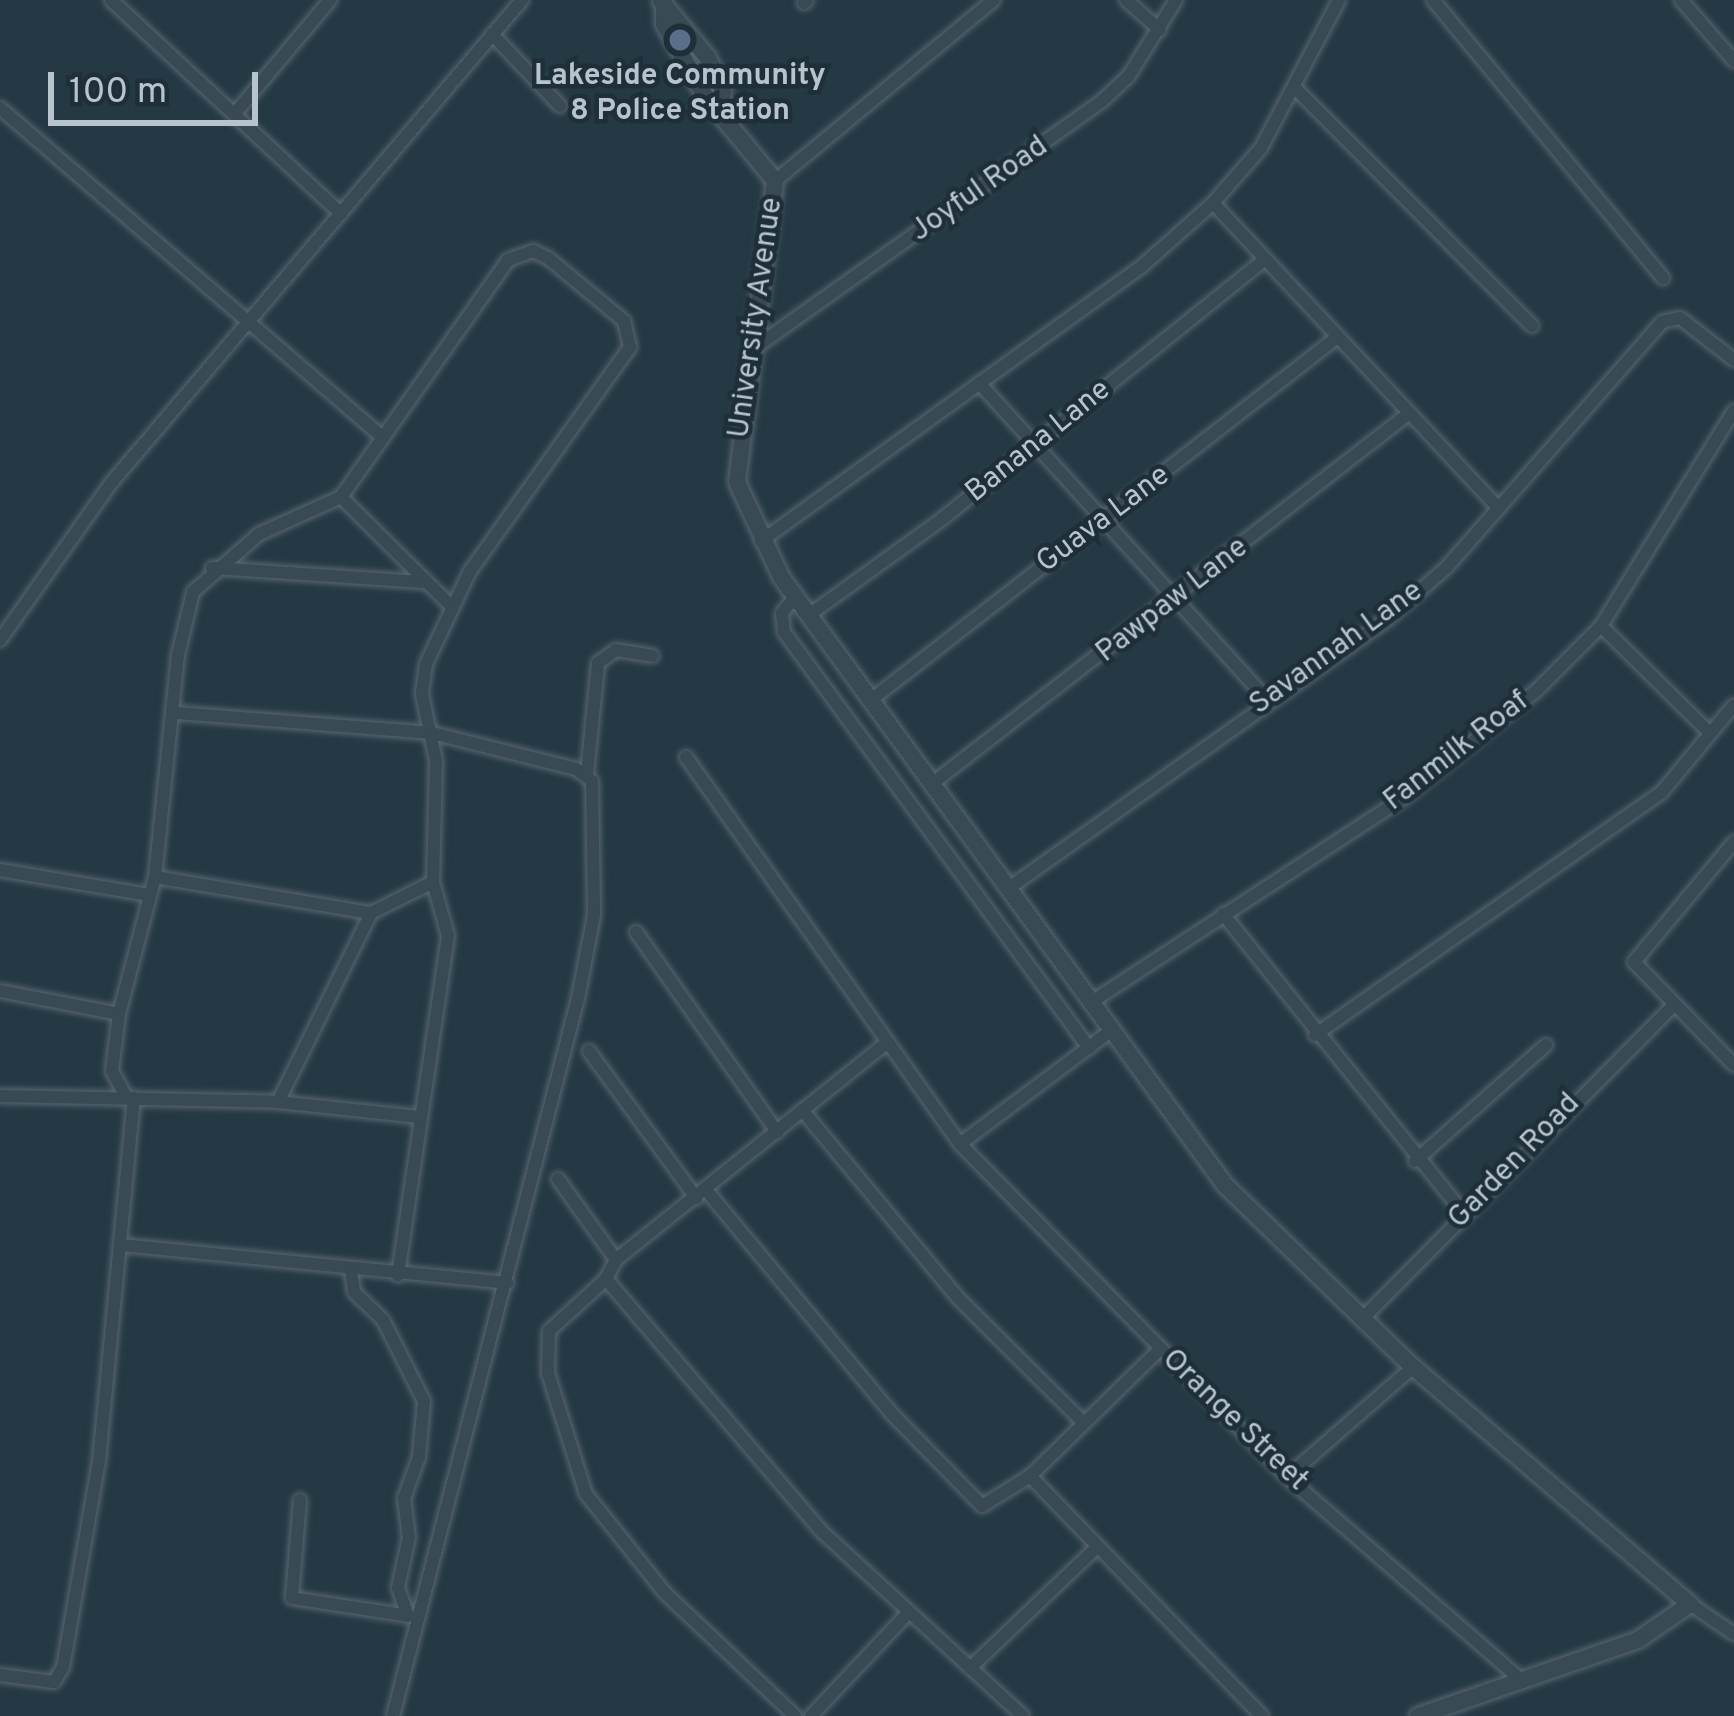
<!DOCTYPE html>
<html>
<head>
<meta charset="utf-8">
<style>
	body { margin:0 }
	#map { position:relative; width:1734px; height:1716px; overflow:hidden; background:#253945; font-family:Overpass,sans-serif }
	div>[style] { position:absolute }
	.roads { filter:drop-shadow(0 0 3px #586771) drop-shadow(0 0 3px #586771) }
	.minor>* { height:12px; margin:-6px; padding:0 6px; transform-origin:6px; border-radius:6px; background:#394a54 }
	.tertiary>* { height:16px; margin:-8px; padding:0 8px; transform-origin:8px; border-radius:8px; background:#394a54 }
	.dots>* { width:33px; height:33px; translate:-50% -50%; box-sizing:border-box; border:6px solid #1e2f39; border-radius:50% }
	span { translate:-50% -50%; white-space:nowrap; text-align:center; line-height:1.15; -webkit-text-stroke:9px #1e2f39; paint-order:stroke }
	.poi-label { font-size:30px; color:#b7c4cd; font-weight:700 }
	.street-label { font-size:30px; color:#b7c4cd }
	.scale { position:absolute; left:48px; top:72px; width:210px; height:54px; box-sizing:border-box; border:6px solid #b7c4cd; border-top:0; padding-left:15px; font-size:36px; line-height:42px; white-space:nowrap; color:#b7c4cd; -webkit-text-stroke:9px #1e2f39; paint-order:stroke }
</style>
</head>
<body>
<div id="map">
	<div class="roads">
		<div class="minor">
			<div style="left:111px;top:0;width:314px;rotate:42.9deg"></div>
			<div style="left:1126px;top:0;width:45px;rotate:41.4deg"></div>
			<div style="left:1433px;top:0;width:361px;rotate:50.4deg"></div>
			<div style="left:1681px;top:0;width:81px;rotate:49deg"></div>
			<div style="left:804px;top:3px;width:4px;rotate:-45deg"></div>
			<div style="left:492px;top:34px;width:99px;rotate:46.6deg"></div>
			<div style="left:1295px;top:88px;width:336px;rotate:45.1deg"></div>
			<div style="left:0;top:108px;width:503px;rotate:40.72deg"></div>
			<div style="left:237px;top:111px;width:145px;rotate:-50deg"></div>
			<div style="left:775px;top:181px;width:284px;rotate:-39.6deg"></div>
			<div style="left:1213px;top:203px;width:417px;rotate:46.9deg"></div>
			<div style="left:753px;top:349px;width:428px;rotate:-35.4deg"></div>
			<div style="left:1102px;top:101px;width:35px;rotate:-43deg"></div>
			<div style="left:1128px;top:77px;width:91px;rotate:-58.1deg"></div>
			<div style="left:979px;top:383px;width:428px;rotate:47.7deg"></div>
			<div style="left:341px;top:497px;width:290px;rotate:-54.8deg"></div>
			<div style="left:508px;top:260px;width:27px;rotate:-20deg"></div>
			<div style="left:533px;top:251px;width:17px;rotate:25deg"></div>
			<div style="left:548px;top:258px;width:99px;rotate:39.7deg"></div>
			<div style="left:624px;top:321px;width:27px;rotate:77deg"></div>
			<div style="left:630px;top:347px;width:275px;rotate:125.5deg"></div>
			<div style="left:470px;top:571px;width:103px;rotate:115.3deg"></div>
			<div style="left:426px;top:664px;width:30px;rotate:98deg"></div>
			<div style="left:422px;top:694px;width:68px;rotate:78.2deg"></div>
			<div style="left:436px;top:761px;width:121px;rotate:91.4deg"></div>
			<div style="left:433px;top:882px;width:56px;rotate:74.5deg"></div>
			<div style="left:448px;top:936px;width:343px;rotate:98.4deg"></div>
			<div style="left:761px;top:541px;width:468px;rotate:-35.8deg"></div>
			<div style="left:1141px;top:267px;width:96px;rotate:-41.6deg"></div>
			<div style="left:1213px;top:203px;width:73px;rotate:-48.9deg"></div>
			<div style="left:1261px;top:148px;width:167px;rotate:-62.2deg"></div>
			<div style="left:212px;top:568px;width:212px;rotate:3.8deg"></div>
			<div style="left:795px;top:597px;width:21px;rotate:129deg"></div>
			<div style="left:782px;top:613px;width:19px;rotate:84deg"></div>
			<div style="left:784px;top:632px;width:516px;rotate:53.75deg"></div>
			<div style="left:809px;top:615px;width:164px;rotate:-35.8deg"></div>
			<div style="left:942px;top:519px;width:412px;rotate:-38.8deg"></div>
			<div style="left:1601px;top:626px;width:153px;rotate:44.5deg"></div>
			<div style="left:0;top:640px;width:194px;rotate:-54.7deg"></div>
			<div style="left:112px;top:482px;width:633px;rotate:-49.61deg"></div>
			<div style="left:871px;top:700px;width:589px;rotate:-37.9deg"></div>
			<div style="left:177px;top:713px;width:256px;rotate:4.5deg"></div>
			<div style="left:432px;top:733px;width:148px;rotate:14deg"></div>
			<div style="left:576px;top:769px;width:20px;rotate:37deg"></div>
			<div style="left:592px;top:781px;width:134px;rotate:89.1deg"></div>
			<div style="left:594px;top:915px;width:85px;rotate:100.9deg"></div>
			<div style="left:578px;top:998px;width:741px;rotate:104.45deg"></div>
			<div style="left:686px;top:757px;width:474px;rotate:54.7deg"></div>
			<div style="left:960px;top:1144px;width:467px;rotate:45.5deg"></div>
			<div style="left:1287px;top:1477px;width:313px;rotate:40.9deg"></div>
			<div style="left:587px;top:774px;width:112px;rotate:-84.3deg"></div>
			<div style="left:598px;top:663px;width:22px;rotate:-36deg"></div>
			<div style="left:616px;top:650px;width:37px;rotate:9deg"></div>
			<div style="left:933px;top:783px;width:601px;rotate:-37.84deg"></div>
			<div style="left:1734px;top:842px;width:156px;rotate:129.8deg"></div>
			<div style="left:1634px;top:962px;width:144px;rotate:45.8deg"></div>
			<div style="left:0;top:870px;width:152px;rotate:9.5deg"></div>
			<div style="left:155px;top:877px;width:219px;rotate:9.5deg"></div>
			<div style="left:371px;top:913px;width:69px;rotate:-26.6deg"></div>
			<div style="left:1009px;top:888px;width:468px;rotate:-35.4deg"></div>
			<div style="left:1390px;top:617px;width:74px;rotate:-41.2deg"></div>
			<div style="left:1446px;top:568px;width:327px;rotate:-48.7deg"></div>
			<div style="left:1662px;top:322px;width:18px;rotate:-13deg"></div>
			<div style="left:1680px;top:318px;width:68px;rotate:37.9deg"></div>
			<div style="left:1223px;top:914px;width:383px;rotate:51.2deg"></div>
			<div style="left:636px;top:932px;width:245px;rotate:54.8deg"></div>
			<div style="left:0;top:991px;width:121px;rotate:10.9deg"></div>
			<div style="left:1090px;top:1003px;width:378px;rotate:-33.2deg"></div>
			<div style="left:1406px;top:796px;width:169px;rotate:-39deg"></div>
			<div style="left:1537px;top:690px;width:91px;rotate:-45deg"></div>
			<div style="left:1601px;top:626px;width:253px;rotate:-58.3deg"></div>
			<div style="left:1315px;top:1035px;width:422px;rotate:-35deg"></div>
			<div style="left:1661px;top:793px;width:114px;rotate:-50.3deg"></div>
			<div style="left:884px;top:1045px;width:344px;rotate:141.3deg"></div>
			<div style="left:616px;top:1260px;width:21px;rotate:118deg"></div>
			<div style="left:606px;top:1279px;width:330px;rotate:49.5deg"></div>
			<div style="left:820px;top:1530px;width:275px;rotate:42.5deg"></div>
			<div style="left:589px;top:1051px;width:182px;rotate:53.9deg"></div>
			<div style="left:0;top:1096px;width:278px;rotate:1.2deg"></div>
			<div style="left:278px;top:1102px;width:142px;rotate:6.1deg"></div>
			<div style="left:126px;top:1097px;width:30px;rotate:-118deg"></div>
			<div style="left:112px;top:1071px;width:57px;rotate:-83deg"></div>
			<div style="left:119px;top:1014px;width:142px;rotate:-75.3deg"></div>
			<div style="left:155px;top:877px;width:223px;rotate:-84.1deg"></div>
			<div style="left:178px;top:655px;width:65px;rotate:-76.6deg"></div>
			<div style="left:193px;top:592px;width:88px;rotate:-41.3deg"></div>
			<div style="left:259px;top:534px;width:90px;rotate:-24.3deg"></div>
			<div style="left:341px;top:497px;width:152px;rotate:44.7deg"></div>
			<div style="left:278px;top:1102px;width:211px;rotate:-63.8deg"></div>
			<div style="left:802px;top:1110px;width:244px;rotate:50.3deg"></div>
			<div style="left:958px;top:1298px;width:177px;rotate:44.8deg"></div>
			<div style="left:960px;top:1144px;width:186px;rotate:-36.9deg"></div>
			<div style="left:1415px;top:1161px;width:175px;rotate:-41.5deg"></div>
			<div style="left:558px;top:1179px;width:100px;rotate:54.4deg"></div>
			<div style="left:706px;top:1190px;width:291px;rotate:50.3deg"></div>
			<div style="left:892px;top:1414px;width:129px;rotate:45.6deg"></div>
			<div style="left:982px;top:1506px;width:57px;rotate:-32deg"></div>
			<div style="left:1030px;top:1476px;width:334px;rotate:46deg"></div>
			<div style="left:121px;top:1245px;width:388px;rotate:5.6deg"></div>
			<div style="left:351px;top:1270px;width:22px;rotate:82deg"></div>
			<div style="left:354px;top:1292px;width:40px;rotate:44deg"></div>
			<div style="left:383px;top:1320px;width:91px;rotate:63.2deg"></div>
			<div style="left:424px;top:1401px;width:56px;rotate:95.1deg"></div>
			<div style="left:419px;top:1457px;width:44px;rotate:110.1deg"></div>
			<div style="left:404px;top:1498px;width:39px;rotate:83deg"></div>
			<div style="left:409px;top:1537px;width:52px;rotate:102.2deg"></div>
			<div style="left:398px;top:1588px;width:29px;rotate:70deg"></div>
			<div style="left:606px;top:1279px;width:77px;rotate:137.6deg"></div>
			<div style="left:549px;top:1331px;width:42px;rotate:91.4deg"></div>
			<div style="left:548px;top:1373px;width:127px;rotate:72.6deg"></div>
			<div style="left:586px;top:1494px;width:127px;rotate:51.4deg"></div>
			<div style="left:665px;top:1593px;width:179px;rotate:43.4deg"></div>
			<div style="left:1361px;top:1320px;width:443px;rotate:-45.2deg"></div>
			<div style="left:1030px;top:1476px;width:182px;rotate:-44.3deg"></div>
			<div style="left:1287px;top:1477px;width:167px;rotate:-41.1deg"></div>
			<div style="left:300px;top:1500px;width:98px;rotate:94.7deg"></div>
			<div style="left:292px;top:1598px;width:118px;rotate:8.7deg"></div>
			<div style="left:1690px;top:1604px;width:53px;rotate:34.3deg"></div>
			<div style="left:970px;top:1668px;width:174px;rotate:-43.6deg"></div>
			<div style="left:0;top:1675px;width:54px;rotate:7.4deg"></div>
			<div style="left:54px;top:1682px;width:17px;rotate:-59deg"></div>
			<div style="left:63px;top:1667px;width:209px;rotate:-80.1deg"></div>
			<div style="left:99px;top:1461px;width:365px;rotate:-84.5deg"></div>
			<div style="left:811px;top:1716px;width:141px;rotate:-46.7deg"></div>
		</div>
		<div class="tertiary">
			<div style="left:661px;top:1px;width:74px;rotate:50.5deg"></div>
			<div style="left:708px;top:58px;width:35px;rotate:65deg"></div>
			<div style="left:723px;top:90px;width:17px;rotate:100deg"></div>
			<div style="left:664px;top:4px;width:20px;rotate:90deg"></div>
			<div style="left:664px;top:24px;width:83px;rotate:60.3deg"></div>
			<div style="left:705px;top:96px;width:110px;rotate:50.5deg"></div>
			<div style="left:775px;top:181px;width:303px;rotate:97.2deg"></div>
			<div style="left:737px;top:482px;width:105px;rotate:65.1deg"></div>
			<div style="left:781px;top:577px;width:753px;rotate:53.86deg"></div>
			<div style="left:1225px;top:1185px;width:262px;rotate:44.1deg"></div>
			<div style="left:1413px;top:1367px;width:365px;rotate:40.6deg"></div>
			<div style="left:1690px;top:1604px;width:63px;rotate:145.3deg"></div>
			<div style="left:1638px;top:1640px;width:233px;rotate:160.9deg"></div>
		</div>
	</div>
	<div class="dots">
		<div style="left:680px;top:40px;background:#5c6f8a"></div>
	</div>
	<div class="poi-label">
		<span style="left:680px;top:94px">Lakeside Community<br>8 Police Station</span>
	</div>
	<div class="street-label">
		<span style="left:980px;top:190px;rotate:-35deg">Joyful Road</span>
		<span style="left:757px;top:318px;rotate:-82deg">University Avenue</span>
		<span style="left:1039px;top:442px;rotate:-39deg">Banana Lane</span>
		<span style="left:1104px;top:520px;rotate:-37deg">Guava Lane</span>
		<span style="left:1173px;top:601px;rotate:-38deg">Pawpaw Lane</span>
		<span style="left:1337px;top:649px;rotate:-36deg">Savannah Lane</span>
		<span style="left:1457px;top:752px;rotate:-38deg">Fanmilk Roaf</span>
		<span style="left:1515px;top:1162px;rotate:-46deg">Garden Road</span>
		<span style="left:1234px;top:1421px;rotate:44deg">Orange Street</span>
	</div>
	<div class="scale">100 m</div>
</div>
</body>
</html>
